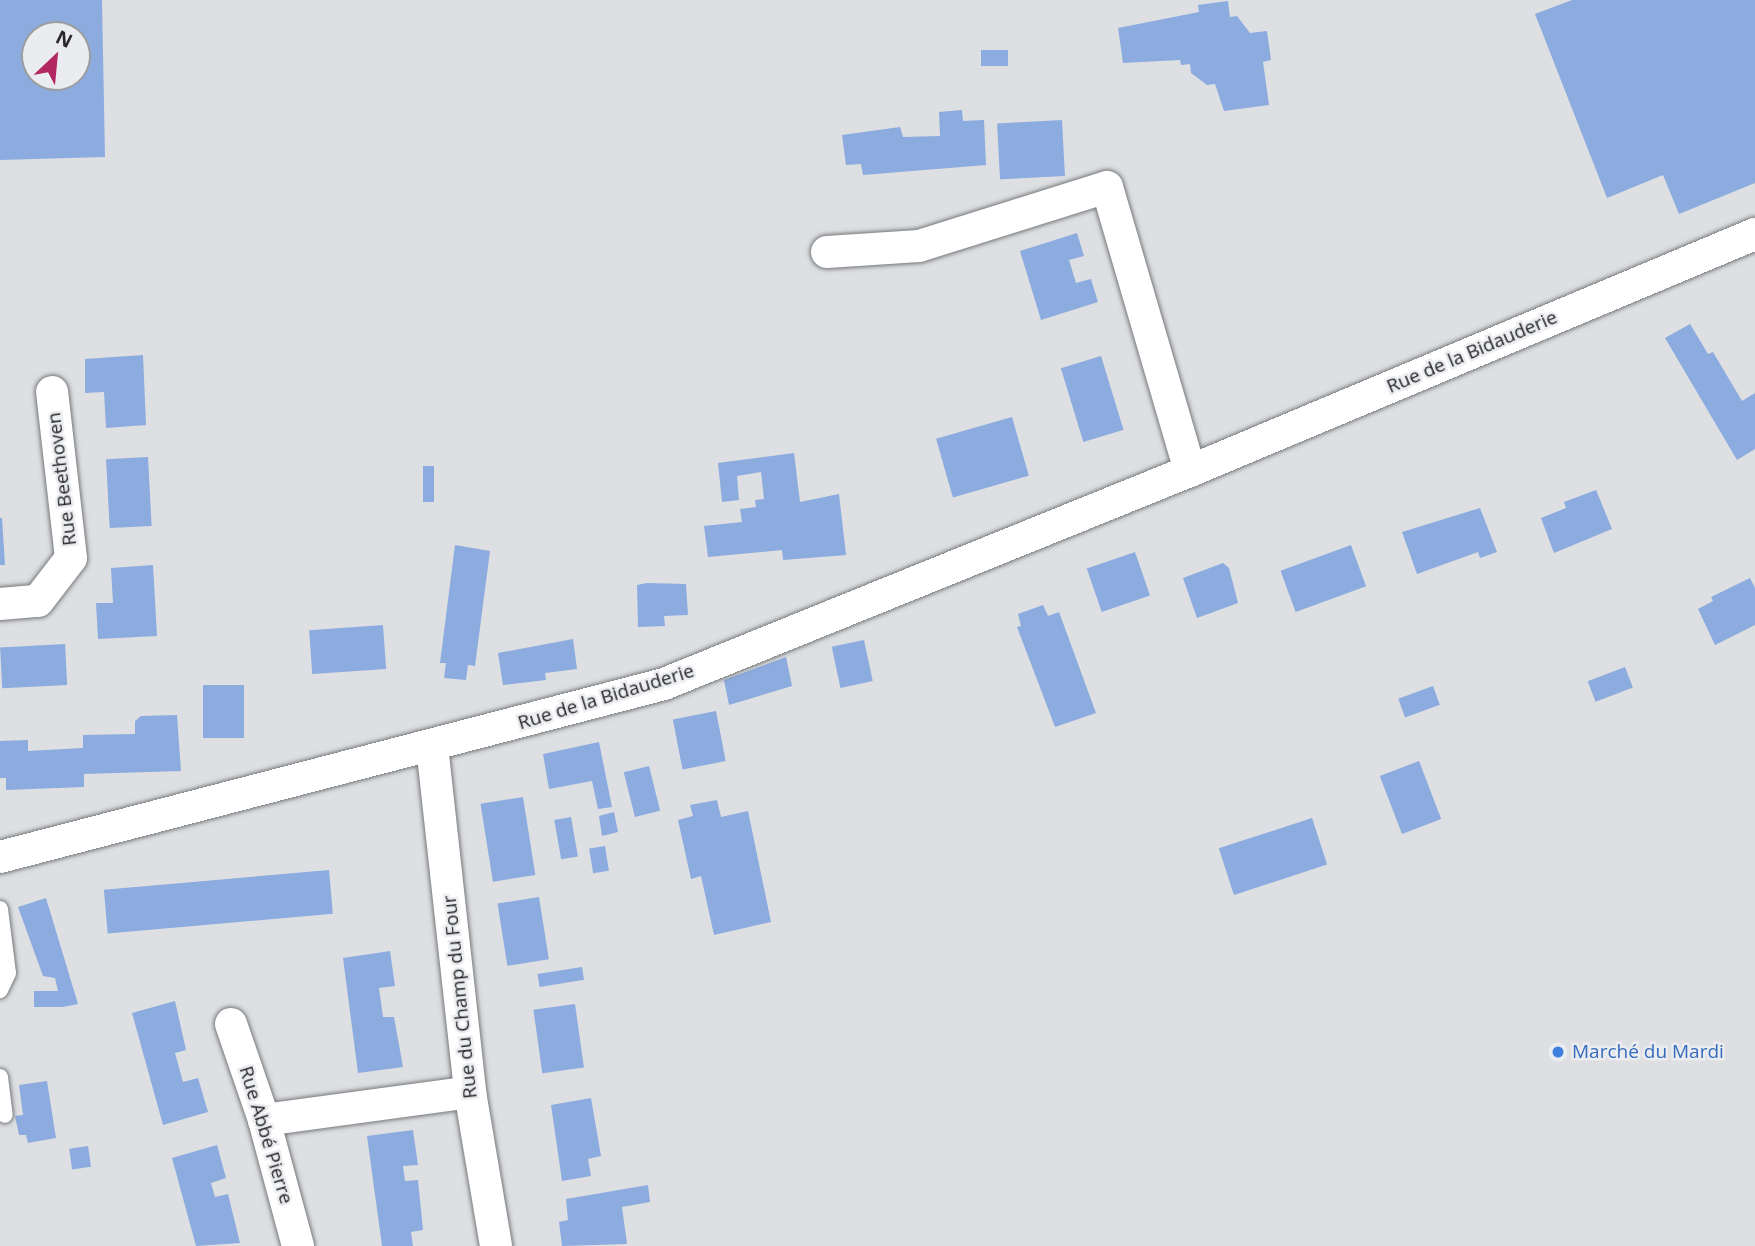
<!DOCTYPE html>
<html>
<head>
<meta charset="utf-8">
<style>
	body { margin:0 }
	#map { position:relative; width:1755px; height:1246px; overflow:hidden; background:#dddfe2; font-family:"Open Sans",sans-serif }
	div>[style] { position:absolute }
	.building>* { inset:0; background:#8cabdf; transform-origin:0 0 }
	.roads { filter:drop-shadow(0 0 2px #77797c) drop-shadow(0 0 2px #77797c) }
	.service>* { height:16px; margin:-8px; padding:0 8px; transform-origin:8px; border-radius:8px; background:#fff }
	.minor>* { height:32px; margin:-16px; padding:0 16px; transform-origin:16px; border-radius:16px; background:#fff }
	.dots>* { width:19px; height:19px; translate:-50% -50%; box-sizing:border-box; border:4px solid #eaecef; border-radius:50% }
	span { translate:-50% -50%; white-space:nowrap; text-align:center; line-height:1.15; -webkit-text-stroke:5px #eaecef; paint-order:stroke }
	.street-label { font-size:19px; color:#272729 }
	.shop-label { font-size:19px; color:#366cbe }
	.left { translate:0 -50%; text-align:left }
	.north { position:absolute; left:21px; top:21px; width:70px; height:70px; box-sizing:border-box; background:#eaecef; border:2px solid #9c9da0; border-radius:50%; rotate:26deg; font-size:19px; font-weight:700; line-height:28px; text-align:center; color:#272729 }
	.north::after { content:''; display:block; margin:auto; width:24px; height:32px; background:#b22661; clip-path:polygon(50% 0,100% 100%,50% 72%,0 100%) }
</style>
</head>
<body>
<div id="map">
	<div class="building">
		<div style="clip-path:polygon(evenodd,0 0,102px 0,105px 157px,0 160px,0 0,35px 35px,77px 35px,77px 77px,35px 77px,35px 35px)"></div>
		<div style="clip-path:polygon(1572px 0,1755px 0,1755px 183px,1679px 214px,1663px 175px,1607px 198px,1535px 14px)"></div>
		<div style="clip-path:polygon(1228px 1px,1230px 17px,1237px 16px,1250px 33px,1267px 31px,1271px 60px,1263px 62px,1269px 105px,1224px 111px,1215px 84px,1207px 85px,1191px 73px,1190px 64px,1181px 65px,1180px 60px,1123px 63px,1118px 28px,1199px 12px,1198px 5px)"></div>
		<div style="left:981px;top:50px;width:27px;height:16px"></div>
		<div style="clip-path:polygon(962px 110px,963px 121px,984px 120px,986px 165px,863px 175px,861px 164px,846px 165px,842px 135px,900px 127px,903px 137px,940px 136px,939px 112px)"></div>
		<div style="left:1062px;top:120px;width:56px;height:65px;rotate:87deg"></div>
		<div style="clip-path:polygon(1077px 233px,1084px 256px,1069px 260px,1076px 283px,1091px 279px,1098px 302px,1041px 320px,1020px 251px)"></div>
		<div style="clip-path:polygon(1690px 324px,1708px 354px,1713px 352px,1742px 401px,1755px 393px,1755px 449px,1737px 460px,1665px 338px)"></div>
		<div style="clip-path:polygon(143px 355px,146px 425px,106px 428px,104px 392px,85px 393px,85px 359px)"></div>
		<div style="left:1101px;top:356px;width:77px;height:42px;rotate:73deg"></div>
		<div style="left:1012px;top:417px;width:61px;height:79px;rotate:74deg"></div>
		<div style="clip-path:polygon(794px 453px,800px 502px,839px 494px,846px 555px,783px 560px,782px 550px,708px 557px,704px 526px,742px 522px,740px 509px,756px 507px,755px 500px,764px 499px,761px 472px,737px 476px,739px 500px,722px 502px,718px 463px)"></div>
		<div style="left:148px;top:457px;width:69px;height:42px;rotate:87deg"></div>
		<div style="left:423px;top:466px;width:11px;height:36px"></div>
		<div style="clip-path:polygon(1596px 490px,1612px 529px,1554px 553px,1541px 518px,1566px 508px,1564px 502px)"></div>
		<div style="clip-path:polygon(1480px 508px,1497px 552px,1480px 558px,1478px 552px,1417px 574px,1402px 532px)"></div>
		<div style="clip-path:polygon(0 518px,2px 518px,5px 565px,0 565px)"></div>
		<div style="clip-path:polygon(455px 545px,490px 551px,475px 666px,468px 665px,466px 680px,444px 678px,446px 663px,440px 663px)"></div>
		<div style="left:1351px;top:545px;width:44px;height:75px;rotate:70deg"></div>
		<div style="left:1135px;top:552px;width:46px;height:51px;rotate:71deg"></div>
		<div style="clip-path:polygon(1223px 563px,1229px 568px,1238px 603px,1197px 618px,1183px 578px)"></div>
		<div style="clip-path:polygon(153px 565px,157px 636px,98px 639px,96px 603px,113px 603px,111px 568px)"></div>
		<div style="clip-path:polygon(1750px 578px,1755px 588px,1755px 625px,1715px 645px,1698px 609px,1713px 601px,1711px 597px)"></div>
		<div style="clip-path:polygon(647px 583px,686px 584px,688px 615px,664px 616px,665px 626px,638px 627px,637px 585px)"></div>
		<div style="clip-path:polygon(1043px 605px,1048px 616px,1059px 612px,1096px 713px,1055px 727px,1017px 627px,1021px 626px,1018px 614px)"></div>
		<div style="left:383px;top:625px;width:44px;height:74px;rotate:86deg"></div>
		<div style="clip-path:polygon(573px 639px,577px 669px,545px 673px,546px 680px,503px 685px,498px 653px)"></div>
		<div style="left:864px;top:640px;width:42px;height:33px;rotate:78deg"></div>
		<div style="left:65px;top:644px;width:41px;height:65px;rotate:87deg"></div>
		<div style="clip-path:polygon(786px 657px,792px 686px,729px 705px,724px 680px)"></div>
		<div style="left:1625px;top:667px;width:22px;height:40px;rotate:69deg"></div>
		<div style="left:244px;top:685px;width:53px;height:41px;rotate:90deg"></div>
		<div style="left:1433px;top:686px;width:20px;height:37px;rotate:70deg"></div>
		<div style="left:716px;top:711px;width:51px;height:44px;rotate:79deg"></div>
		<div style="clip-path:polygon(177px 715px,181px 771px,84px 774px,84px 787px,6px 790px,6px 778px,0 778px,0 741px,28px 740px,28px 751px,83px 748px,83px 735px,135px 734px,135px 721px,141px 716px)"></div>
		<div style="clip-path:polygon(599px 742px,612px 807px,598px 809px,592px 781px,549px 789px,543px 754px)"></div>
		<div style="left:1419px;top:761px;width:62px;height:42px;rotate:69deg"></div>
		<div style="left:649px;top:766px;width:46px;height:26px;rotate:76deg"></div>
		<div style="left:523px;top:797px;width:79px;height:43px;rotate:81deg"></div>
		<div style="clip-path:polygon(717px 800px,721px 817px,748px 811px,771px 922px,714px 935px,701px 876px,691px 879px,678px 820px,693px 816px,690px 805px)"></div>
		<div style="clip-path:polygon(614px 812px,618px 832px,602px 836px,599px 816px)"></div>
		<div style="left:571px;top:817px;width:40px;height:17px;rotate:80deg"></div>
		<div style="left:1312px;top:818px;width:49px;height:98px;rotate:72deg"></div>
		<div style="left:605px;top:846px;width:25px;height:16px;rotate:81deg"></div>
		<div style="left:329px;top:870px;width:44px;height:226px;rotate:85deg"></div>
		<div style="left:539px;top:897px;width:63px;height:42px;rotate:81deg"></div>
		<div style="clip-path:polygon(46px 898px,78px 1004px,63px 1007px,34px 1007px,34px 991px,58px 991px,55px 978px,43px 976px,18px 907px)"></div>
		<div style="clip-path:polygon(390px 951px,395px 986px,379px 988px,383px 1017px,394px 1017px,403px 1067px,358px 1073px,343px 958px)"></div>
		<div style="left:582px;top:967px;width:13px;height:45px;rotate:81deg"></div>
		<div style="clip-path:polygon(175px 1001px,186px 1050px,175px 1053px,183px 1082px,198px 1078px,208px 1112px,163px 1125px,132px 1013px)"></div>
		<div style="left:575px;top:1004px;width:64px;height:42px;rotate:82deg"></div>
		<div style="clip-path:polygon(47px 1081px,56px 1138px,28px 1143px,26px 1135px,19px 1135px,15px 1116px,23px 1115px,19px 1085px)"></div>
		<div style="clip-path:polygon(591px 1098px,601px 1156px,588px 1159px,591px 1176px,562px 1181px,551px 1105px)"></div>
		<div style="clip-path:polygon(413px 1130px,418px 1165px,403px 1166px,405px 1181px,418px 1180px,423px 1230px,411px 1232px,413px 1246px,382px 1246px,367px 1136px)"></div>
		<div style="clip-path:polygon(217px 1145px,226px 1178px,211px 1183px,215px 1197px,228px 1194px,240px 1243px,196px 1246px,172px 1158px)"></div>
		<div style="left:88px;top:1146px;width:21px;height:19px;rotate:82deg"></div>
		<div style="clip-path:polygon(648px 1185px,650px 1202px,622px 1207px,627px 1244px,562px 1246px,559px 1222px,568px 1220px,566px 1199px)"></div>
	</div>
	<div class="roads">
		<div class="service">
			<div style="left:0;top:909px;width:64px;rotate:82.9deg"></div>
			<div style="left:8px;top:973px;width:19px;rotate:115deg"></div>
			<div style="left:0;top:1077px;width:38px;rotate:83deg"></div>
		</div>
		<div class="minor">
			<div style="left:827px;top:252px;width:92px;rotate:-3.7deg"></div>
			<div style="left:919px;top:246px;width:197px;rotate:-17.4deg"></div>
			<div style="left:1107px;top:187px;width:296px;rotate:73.7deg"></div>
			<div style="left:0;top:604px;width:38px;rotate:-5deg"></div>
			<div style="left:38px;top:601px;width:54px;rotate:-52.5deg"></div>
			<div style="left:71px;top:558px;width:167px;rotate:-96.5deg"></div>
			<div style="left:432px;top:746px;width:348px;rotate:83.7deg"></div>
			<div style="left:470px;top:1092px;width:156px;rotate:80.4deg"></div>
			<div style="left:0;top:857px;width:686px;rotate:-14.6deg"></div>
			<div style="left:664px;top:684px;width:567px;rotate:-22.05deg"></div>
			<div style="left:1190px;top:471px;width:613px;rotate:-22.76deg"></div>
			<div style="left:231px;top:1024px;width:102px;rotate:71deg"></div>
			<div style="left:264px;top:1120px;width:131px;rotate:74.9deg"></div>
			<div style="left:264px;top:1120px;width:208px;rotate:-7.7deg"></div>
		</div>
	</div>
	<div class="dots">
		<div style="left:1558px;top:1052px;background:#3f7fe0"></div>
	</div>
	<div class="street-label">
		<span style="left:1472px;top:352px;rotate:-23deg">Rue de la Bidauderie</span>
		<span style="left:62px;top:479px;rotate:-97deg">Rue Beethoven</span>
		<span style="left:606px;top:697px;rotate:-17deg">Rue de la Bidauderie</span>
		<span style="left:460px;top:997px;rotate:-96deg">Rue du Champ du Four</span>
		<span style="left:266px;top:1135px;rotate:73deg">Rue Abbé Pierre</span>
	</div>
	<div class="shop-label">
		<span class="left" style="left:1572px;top:1052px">Marché du Mardi</span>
	</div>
	<div class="north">N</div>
</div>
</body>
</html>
